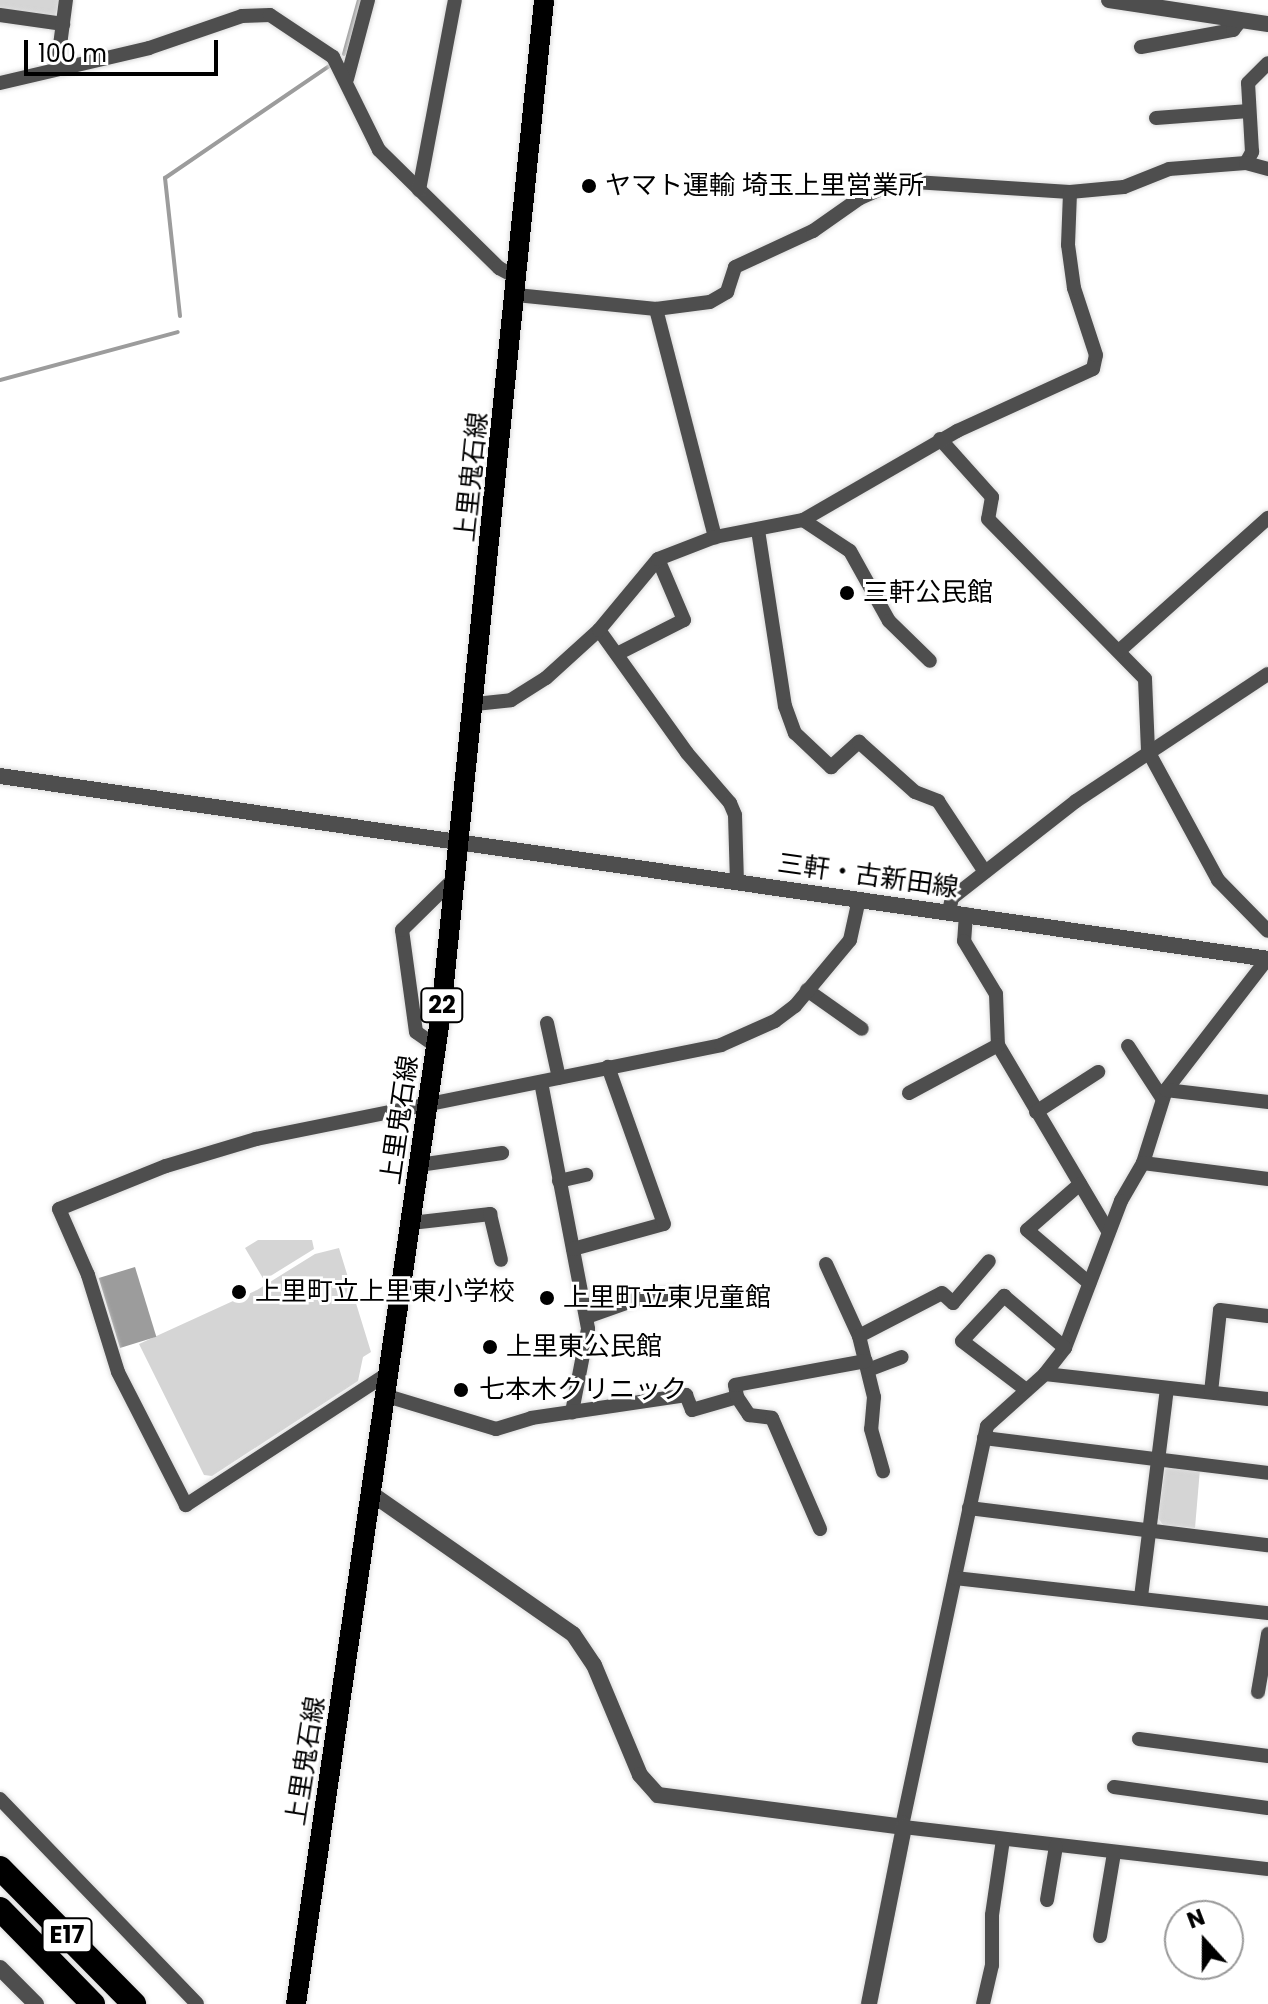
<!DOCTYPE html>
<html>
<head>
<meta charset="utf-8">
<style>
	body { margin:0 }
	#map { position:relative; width:1268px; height:2004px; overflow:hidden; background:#fff; font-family:Poppins,"Noto Sans JP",sans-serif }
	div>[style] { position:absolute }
	.green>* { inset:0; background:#d5d5d5 }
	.water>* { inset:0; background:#9c9c9c; transform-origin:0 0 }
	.stream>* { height:4px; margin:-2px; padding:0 2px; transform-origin:2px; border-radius:2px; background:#9c9c9c }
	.roads { filter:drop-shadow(0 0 2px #dbdbdb) drop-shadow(0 0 2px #dbdbdb) }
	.minor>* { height:14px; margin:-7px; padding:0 7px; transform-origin:7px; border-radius:7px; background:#4e4e4e }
	.tertiary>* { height:16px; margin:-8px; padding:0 8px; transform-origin:8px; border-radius:8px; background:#4e4e4e }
	.primary>* { height:20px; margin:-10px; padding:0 10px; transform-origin:10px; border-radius:10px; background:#000 }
	.motorway>* { height:24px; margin:-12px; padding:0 12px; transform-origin:12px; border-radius:12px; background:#000 }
	.dots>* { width:22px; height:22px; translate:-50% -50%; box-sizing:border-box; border:4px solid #fff; border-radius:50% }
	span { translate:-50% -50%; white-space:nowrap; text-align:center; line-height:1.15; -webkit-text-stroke:6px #fff; paint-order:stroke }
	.shield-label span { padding:2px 6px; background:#fff; border:2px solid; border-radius:6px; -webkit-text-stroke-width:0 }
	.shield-label { font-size:24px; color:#000; font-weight:700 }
	.poi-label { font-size:26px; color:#000 }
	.left { translate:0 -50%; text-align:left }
	.street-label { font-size:26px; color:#000 }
	.north { position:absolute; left:1164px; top:1900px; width:80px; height:80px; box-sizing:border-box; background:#fff; border:2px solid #999; border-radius:50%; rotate:339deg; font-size:22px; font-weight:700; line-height:32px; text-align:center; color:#000 }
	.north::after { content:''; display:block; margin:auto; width:28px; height:36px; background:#000; clip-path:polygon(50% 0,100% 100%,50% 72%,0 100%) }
	.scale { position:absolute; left:24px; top:40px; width:194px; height:36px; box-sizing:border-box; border:4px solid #000; border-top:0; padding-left:10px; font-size:24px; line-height:28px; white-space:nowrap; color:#000; -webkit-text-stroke:6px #fff; paint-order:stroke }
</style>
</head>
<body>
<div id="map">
	<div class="green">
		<div style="clip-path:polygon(0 0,61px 0,54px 17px,0 9px)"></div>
		<div style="clip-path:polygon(258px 1240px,312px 1240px,314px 1249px,264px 1280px,245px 1248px)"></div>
		<div style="clip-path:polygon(339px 1248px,371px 1352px,363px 1357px,358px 1381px,212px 1476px,204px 1475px,139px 1344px,257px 1290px,315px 1254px)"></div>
		<div style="clip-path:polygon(1171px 1465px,1200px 1469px,1195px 1528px,1163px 1525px,1158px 1518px,1165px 1470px)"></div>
	</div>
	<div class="water">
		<div style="left:135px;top:1267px;width:73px;height:38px;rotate:73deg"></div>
	</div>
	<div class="stream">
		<div style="left:344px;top:54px;width:56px;rotate:-74.5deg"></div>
		<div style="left:180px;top:316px;width:139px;rotate:-96.2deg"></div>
		<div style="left:165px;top:178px;width:199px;rotate:-34.3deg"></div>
		<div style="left:0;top:380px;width:184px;rotate:-15.1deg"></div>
	</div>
	<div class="roads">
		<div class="minor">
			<div style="left:0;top:15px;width:64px;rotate:8.1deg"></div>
			<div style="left:1141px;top:47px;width:94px;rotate:-10.5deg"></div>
			<div style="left:1233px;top:30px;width:13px;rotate:-51deg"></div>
			<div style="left:57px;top:68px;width:69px;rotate:-82.5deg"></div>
			<div style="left:347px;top:79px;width:82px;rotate:-75.1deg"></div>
			<div style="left:0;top:83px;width:153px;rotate:-13.2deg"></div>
			<div style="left:149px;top:48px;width:98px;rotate:-19deg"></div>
			<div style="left:242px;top:16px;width:28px;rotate:-2deg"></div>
			<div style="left:270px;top:15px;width:76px;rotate:33.7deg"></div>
			<div style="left:333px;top:57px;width:104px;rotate:63.7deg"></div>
			<div style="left:379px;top:150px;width:168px;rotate:44.5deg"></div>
			<div style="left:499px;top:268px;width:21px;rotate:28deg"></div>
			<div style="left:1156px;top:118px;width:93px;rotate:-4.3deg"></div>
			<div style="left:1246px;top:163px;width:13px;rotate:-61deg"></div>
			<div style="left:1252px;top:152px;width:69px;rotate:-93.3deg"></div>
			<div style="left:1248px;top:83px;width:28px;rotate:-45deg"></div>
			<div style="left:419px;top:190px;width:193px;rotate:-79.3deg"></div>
			<div style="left:516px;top:295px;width:141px;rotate:5.7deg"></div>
			<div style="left:656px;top:309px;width:54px;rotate:-7.4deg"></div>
			<div style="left:710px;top:302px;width:20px;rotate:-30deg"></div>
			<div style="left:727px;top:292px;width:26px;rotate:-72deg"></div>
			<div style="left:735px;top:267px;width:86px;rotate:-24.8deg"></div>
			<div style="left:813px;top:231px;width:57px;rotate:-35.1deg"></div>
			<div style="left:860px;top:198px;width:43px;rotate:-23.6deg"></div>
			<div style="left:899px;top:181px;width:171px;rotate:3.7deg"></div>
			<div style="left:1070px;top:192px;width:54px;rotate:-5.3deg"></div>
			<div style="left:1124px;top:187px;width:48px;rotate:-21.8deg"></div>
			<div style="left:1169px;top:169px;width:77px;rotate:-4.5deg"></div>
			<div style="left:1246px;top:163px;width:23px;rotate:15deg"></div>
			<div style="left:656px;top:309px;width:236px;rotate:75.5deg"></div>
			<div style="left:940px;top:439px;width:78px;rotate:48.1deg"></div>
			<div style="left:992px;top:497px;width:22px;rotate:100deg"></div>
			<div style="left:988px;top:519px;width:224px;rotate:45.5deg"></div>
			<div style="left:1145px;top:679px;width:72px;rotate:87.6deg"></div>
			<div style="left:1148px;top:751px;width:147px;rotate:61.5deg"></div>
			<div style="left:1218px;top:880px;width:71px;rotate:45.6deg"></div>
			<div style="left:803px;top:520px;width:56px;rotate:33.4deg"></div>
			<div style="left:850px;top:551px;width:80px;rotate:60.9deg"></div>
			<div style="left:889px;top:621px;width:57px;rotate:44.3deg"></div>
			<div style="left:758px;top:530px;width:178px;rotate:81.3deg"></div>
			<div style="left:785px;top:706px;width:29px;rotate:70deg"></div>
			<div style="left:795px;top:733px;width:50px;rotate:43.4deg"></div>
			<div style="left:831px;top:767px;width:38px;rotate:-42deg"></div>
			<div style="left:859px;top:742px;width:75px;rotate:41.8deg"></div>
			<div style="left:915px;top:792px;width:25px;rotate:21deg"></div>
			<div style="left:938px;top:801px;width:85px;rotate:56.5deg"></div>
			<div style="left:599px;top:630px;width:151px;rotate:54.4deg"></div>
			<div style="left:687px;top:753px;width:66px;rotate:49.3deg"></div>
			<div style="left:730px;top:803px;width:13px;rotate:67deg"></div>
			<div style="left:735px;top:815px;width:66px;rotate:88.3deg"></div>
			<div style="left:1119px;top:651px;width:200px;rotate:-41.8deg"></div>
			<div style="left:617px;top:654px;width:75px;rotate:-26.9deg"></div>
			<div style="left:684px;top:620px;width:66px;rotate:-113.1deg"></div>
			<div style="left:475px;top:704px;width:36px;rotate:-6deg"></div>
			<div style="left:511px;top:700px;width:41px;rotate:-32.2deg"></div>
			<div style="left:546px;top:678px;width:72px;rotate:-42.2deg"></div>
			<div style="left:599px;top:630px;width:92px;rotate:-50.3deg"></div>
			<div style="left:658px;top:559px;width:61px;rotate:-21.1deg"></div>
			<div style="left:715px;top:537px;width:90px;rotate:-10.9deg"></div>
			<div style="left:803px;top:520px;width:178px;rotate:-30deg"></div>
			<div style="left:957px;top:431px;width:149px;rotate:-24.5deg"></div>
			<div style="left:1093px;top:369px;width:14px;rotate:-78deg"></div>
			<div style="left:1096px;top:355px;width:71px;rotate:-108.2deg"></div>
			<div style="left:1074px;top:288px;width:43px;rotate:-97.9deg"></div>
			<div style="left:1068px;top:245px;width:53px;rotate:-87.8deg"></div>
			<div style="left:949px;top:911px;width:13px;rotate:-77deg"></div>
			<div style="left:952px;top:898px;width:157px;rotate:-38deg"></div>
			<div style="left:1076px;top:801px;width:230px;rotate:-33.5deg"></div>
			<div style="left:966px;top:914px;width:27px;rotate:94deg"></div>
			<div style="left:964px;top:941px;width:62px;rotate:58.9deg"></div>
			<div style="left:996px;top:994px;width:51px;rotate:87.8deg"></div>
			<div style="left:998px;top:1045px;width:216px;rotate:59.4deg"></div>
			<div style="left:1268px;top:958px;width:167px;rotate:127.7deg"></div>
			<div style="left:1166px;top:1090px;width:77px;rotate:107.5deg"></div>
			<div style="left:1143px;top:1163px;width:44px;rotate:120.1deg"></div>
			<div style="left:1121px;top:1201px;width:157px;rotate:110.9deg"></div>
			<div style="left:1065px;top:1348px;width:33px;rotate:128deg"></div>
			<div style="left:1045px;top:1374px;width:78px;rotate:138.1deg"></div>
			<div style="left:987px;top:1426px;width:405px;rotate:102deg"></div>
			<div style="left:903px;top:1822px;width:5px;rotate:79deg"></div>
			<div style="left:904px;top:1827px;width:366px;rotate:6.6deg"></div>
			<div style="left:807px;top:990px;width:67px;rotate:35.3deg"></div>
			<div style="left:547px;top:1023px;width:56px;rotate:77.7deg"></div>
			<div style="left:436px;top:1046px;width:24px;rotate:-145deg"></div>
			<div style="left:416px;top:1032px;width:103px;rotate:-97.8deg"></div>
			<div style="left:402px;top:930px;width:77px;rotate:-44.5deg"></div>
			<div style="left:1128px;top:1046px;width:62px;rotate:56.8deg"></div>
			<div style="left:541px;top:1082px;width:251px;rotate:79.2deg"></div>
			<div style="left:588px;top:1329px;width:85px;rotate:100.9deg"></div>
			<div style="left:1166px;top:1090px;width:103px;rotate:6.7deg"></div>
			<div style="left:909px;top:1093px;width:101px;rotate:-28.3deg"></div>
			<div style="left:1036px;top:1112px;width:74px;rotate:-32.8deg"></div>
			<div style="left:1143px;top:1163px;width:126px;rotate:7.3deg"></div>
			<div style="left:419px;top:1165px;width:84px;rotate:-8.2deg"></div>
			<div style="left:559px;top:1181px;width:28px;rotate:-13deg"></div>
			<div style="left:1080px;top:1184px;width:70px;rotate:139deg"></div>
			<div style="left:1027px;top:1230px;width:82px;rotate:40.5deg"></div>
			<div style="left:411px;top:1223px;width:80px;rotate:-6.5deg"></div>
			<div style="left:490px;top:1214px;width:47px;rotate:76.6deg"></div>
			<div style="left:573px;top:1249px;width:94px;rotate:-15.4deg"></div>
			<div style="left:664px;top:1224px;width:167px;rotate:-109.6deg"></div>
			<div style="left:826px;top:1264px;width:79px;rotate:65.4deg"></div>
			<div style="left:859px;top:1336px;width:63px;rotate:76.2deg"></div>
			<div style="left:874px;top:1397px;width:32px;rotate:95deg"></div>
			<div style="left:871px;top:1429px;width:44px;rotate:74.1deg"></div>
			<div style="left:587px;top:1317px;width:56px;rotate:-19.7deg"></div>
			<div style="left:640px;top:1298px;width:42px;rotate:-8.1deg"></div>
			<div style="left:859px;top:1336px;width:93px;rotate:-27.4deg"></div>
			<div style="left:942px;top:1293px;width:15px;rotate:42deg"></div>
			<div style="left:953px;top:1303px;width:55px;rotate:-49.4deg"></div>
			<div style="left:868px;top:1370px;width:36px;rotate:-21deg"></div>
			<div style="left:390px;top:1372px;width:244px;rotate:146.9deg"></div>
			<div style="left:186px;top:1505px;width:149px;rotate:-117.1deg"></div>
			<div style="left:118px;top:1372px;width:102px;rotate:-107.2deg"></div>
			<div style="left:88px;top:1275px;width:72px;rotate:-113.7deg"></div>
			<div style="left:59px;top:1209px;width:115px;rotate:-21.9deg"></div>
			<div style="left:166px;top:1166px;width:94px;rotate:-16.7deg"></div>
			<div style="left:256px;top:1139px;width:474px;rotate:-11.4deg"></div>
			<div style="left:721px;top:1045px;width:59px;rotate:-24deg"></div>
			<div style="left:775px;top:1021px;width:25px;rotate:-37deg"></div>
			<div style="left:795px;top:1006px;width:86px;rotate:-50.2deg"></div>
			<div style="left:850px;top:940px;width:42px;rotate:-77.6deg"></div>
			<div style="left:1045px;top:1374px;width:224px;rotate:6.4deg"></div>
			<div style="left:1025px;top:1389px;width:79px;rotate:-142.7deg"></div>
			<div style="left:962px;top:1341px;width:62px;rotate:-47deg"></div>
			<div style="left:1004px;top:1296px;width:80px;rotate:40.4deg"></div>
			<div style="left:1211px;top:1392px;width:82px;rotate:-83.7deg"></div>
			<div style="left:1220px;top:1310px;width:48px;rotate:7.1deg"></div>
			<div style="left:387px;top:1396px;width:114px;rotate:16.8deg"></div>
			<div style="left:496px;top:1429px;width:37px;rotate:-17deg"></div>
			<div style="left:531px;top:1418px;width:157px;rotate:-8.4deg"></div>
			<div style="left:686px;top:1395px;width:16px;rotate:68deg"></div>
			<div style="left:692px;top:1410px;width:47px;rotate:-16.1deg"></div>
			<div style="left:737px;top:1397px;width:22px;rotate:56deg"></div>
			<div style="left:749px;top:1415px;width:23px;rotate:7deg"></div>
			<div style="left:772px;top:1418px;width:121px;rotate:66.6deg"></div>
			<div style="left:737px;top:1397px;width:12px;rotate:-99deg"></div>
			<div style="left:735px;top:1385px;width:133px;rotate:-10.4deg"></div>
			<div style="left:984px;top:1438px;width:286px;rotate:7deg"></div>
			<div style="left:969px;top:1508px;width:301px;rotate:7.1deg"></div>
			<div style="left:955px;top:1578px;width:315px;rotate:6.4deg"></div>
			<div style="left:1141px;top:1597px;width:210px;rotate:-82.9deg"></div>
			<div style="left:1258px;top:1692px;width:59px;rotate:-80.2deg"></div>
			<div style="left:1139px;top:1739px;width:130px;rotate:7.5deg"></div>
			<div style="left:1114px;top:1787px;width:155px;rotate:7.8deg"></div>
			<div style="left:0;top:1799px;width:284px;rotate:46.1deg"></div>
			<div style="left:1047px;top:1900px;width:55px;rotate:-80.5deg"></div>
			<div style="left:1100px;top:1936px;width:84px;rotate:-80.4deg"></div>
			<div style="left:983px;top:2004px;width:40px;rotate:-77deg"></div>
			<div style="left:992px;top:1965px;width:50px;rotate:-90deg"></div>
			<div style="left:992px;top:1915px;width:76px;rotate:-81.7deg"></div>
		</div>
		<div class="tertiary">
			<div style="left:1109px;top:0;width:161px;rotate:8.6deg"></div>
			<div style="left:0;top:776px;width:1281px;rotate:8.21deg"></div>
			<div style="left:372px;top:1494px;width:245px;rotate:34.9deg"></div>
			<div style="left:573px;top:1634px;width:37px;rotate:56deg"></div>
			<div style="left:594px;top:1665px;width:119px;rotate:67.3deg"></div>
			<div style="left:640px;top:1775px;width:27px;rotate:48deg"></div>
			<div style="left:658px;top:1795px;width:248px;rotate:7.4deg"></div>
			<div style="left:904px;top:1827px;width:180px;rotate:101.2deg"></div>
			<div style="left:0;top:1968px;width:51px;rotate:45deg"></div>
		</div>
		<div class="primary">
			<div style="left:296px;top:2004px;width:1002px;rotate:-81.68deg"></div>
			<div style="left:441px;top:1013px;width:1018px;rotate:-84.19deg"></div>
		</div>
		<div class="motorway">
			<div style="left:0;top:1868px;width:191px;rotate:45.4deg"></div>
			<div style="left:0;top:1909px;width:133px;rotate:45.6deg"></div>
		</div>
	</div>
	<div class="dots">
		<div style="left:589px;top:186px;background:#000"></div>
		<div style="left:847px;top:593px;background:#000"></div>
		<div style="left:239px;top:1292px;background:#000"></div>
		<div style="left:547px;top:1298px;background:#000"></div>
		<div style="left:490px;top:1347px;background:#000"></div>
		<div style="left:461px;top:1390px;background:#000"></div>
	</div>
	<div class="shield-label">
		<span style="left:442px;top:1005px">22</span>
		<span style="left:67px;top:1935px">E17</span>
	</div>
	<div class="poi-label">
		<span class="left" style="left:605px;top:186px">ヤマト運輸 埼玉上里営業所</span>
		<span class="left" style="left:863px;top:593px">三軒公民館</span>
		<span class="left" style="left:255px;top:1292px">上里町立上里東小学校</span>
		<span class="left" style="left:563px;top:1298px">上里町立東児童館</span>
		<span class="left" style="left:506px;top:1347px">上里東公民館</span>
		<span class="left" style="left:479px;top:1390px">七本木クリニック</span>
	</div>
	<div class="street-label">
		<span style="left:472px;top:477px;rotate:-84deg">上里鬼石線</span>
		<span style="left:868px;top:876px;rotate:8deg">三軒・古新田線</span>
		<span style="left:400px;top:1120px;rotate:-82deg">上里鬼石線</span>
		<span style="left:306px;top:1761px;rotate:-81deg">上里鬼石線</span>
	</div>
	<div class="north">N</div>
	<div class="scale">100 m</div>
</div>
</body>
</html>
